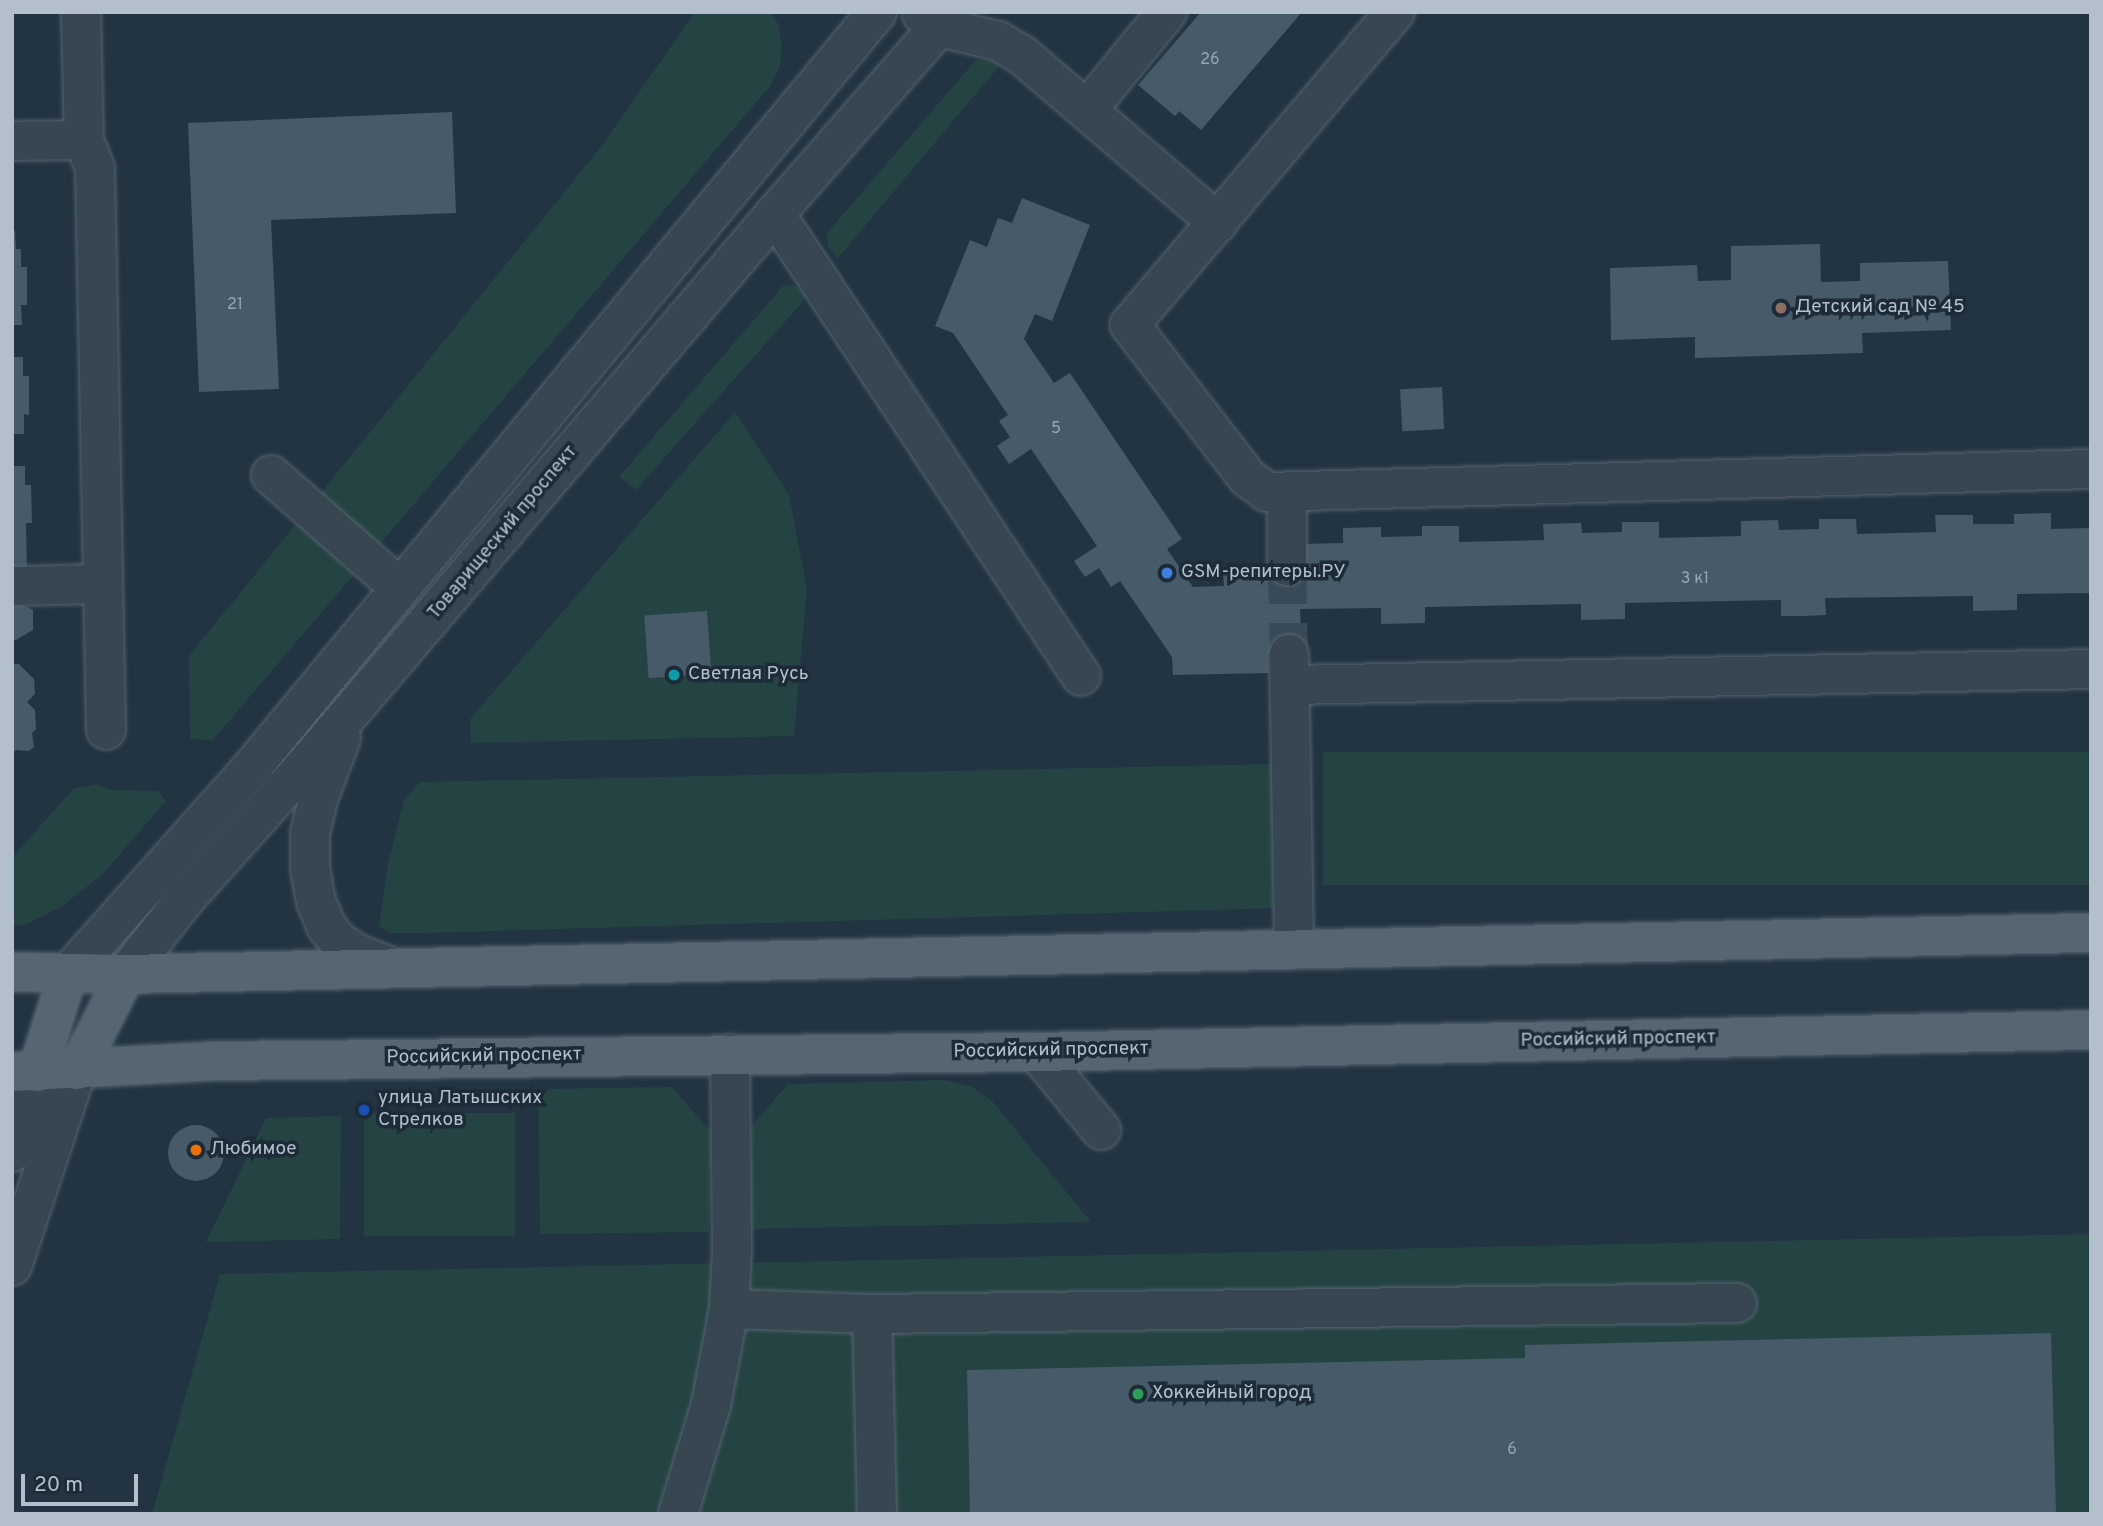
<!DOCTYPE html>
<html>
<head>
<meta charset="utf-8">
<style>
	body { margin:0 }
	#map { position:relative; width:2103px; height:1526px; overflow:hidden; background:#223442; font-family:Overpass,sans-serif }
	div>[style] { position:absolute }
	.green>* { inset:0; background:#244342; transform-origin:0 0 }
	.building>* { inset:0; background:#465a68; transform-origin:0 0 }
	.round { border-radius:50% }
	.minor-tunnel>* { height:38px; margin-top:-19px; transform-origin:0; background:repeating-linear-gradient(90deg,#384957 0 38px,transparent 0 57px) }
	.roads { filter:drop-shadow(0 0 2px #55636f) drop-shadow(0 0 2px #55636f) }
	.minor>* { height:38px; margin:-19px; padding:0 19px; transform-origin:19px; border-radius:19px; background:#374651 }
	.major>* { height:38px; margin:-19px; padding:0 19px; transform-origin:19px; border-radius:19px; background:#556572 }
	.dots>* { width:19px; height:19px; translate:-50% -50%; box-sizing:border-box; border:4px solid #1c2b37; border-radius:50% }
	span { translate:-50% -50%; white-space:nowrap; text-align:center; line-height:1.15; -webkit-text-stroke:7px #1c2b37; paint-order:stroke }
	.number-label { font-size:16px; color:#98a6b3 }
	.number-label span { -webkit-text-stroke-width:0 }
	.poi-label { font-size:19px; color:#b3c0cc }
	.left { translate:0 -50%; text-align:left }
	.street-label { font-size:19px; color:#b3c0cc }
	.frame { position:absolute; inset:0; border:14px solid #b3c0cc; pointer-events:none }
	.scale { position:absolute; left:21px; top:1474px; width:117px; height:32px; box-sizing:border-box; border:4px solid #b3c0cc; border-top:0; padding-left:9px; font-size:21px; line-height:24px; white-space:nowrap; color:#b3c0cc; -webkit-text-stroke:5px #1c2b37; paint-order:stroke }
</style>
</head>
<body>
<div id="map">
	<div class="green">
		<div style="clip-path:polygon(695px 12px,771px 12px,778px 24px,782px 45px,780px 66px,770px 86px,213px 740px,190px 739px,189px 656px,600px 148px)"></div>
		<div style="clip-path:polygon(985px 59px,1001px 64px,838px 258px,828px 247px,827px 233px,975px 61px)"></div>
		<div style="clip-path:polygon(791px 285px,799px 288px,807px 297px,636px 490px,619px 477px,783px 286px)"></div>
		<div style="clip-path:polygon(735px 412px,789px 495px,807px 588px,794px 736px,471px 743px,470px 719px)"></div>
		<div style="left:2091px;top:752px;width:133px;height:768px;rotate:90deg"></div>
		<div style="clip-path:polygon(1276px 764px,1279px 908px,426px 933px,391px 933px,379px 926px,388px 863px,404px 800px,420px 782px)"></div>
		<div style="clip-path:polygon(96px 784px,110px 790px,158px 791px,166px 801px,103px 874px,61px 907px,27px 924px,12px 926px,12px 858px,73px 789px)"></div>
		<div style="clip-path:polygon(946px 1080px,972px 1087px,993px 1102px,1091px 1222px,747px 1229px,749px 1129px,788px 1084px)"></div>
		<div style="clip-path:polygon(672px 1087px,711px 1132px,709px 1232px,540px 1234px,538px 1089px)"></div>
		<div style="left:515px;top:1113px;width:123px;height:151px;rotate:90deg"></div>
		<div style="clip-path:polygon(341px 1116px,340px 1239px,206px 1242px,266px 1118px)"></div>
		<div style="clip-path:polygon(2091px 1234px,2091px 1514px,152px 1514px,220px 1274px)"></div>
	</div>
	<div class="building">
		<div style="clip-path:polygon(1201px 12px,1302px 12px,1201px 130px,1179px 111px,1175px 116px,1138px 85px)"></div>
		<div style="clip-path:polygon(452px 112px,456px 213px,271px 220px,279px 389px,199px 392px,188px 123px)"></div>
		<div style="clip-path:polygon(1022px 198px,1090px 225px,1052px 321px,1035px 314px,1024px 339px,1054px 383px,1070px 373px,1182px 539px,1167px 549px,1193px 587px,1224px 586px,1223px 567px,1300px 565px,1299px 544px,1343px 543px,1343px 528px,1381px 527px,1381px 537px,1422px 536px,1422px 526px,1459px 526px,1459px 542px,1544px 540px,1543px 524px,1581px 523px,1582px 533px,1622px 532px,1622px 522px,1659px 522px,1659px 538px,1741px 536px,1741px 521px,1778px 520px,1779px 530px,1819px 529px,1819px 519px,1856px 519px,1857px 534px,1936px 532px,1935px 515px,1973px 515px,1973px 524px,2014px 524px,2014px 514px,2051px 513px,2051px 529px,2091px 528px,2091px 593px,2017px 594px,2017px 610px,1973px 611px,1973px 596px,1825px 598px,1826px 615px,1804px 616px,1781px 616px,1781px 600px,1625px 603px,1625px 619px,1581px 620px,1581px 604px,1425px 607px,1425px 623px,1381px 624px,1381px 608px,1300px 609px,1302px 653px,1268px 654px,1269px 673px,1173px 675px,1172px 657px,1120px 581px,1111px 587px,1099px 568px,1085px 577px,1074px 561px,1097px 546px,1031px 449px,1009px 464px,997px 446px,1010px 437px,999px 421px,1008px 415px,953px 333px,935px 326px,970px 240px,987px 247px,998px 218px,1012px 223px)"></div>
		<div style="clip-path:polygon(12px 230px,15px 230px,16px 249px,21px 249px,21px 267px,27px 267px,27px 305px,21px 305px,22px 325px,12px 325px)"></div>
		<div style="clip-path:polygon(1820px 244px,1821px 282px,1860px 281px,1860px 263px,1948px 261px,1951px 330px,1862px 333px,1863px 353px,1695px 358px,1695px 337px,1611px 340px,1610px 268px,1697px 265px,1698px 281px,1731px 280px,1731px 246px)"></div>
		<div style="clip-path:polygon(12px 357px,23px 357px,23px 376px,29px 376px,29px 415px,24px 414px,24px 434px,12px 434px)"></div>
		<div style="left:1442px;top:387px;width:42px;height:42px;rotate:87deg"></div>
		<div style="clip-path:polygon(12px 466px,25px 466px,25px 485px,31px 485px,32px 523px,26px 523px,27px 571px,12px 571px)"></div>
		<div style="clip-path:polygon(12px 600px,33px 610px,33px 630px,16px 640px,12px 640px)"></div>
		<div style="left:707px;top:611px;width:63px;height:63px;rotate:86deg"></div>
		<div style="clip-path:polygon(12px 664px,19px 664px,34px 679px,35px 694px,27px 702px,35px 710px,36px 729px,32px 733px,34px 747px,29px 751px,16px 750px,12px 753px)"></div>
		<div class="round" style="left:168px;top:1125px;width:56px;height:56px"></div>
		<div style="clip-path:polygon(2051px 1333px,2056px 1514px,970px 1514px,967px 1370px,1525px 1358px,1525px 1345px)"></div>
	</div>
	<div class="minor-tunnel">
		<div style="left:1287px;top:566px;width:88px;rotate:88.7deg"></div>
	</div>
	<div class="roads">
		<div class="minor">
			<div style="left:81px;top:12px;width:128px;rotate:88.7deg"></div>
			<div style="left:84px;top:140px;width:30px;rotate:69deg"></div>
			<div style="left:95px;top:168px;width:562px;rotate:88.88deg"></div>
			<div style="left:1395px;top:12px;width:410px;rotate:130.3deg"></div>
			<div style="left:1130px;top:325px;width:193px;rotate:52.4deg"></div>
			<div style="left:1248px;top:478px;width:24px;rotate:36deg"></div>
			<div style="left:1267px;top:492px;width:824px;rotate:-1.6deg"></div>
			<div style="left:922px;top:14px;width:21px;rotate:37deg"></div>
			<div style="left:939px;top:27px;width:61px;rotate:13.3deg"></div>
			<div style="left:998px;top:41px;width:28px;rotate:30deg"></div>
			<div style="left:1022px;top:55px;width:258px;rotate:40.6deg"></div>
			<div style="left:1087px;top:110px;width:127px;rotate:-50.8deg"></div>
			<div style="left:12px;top:141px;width:72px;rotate:-0.8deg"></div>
			<div style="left:775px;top:214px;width:554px;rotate:56.48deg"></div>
			<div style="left:271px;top:475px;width:171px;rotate:41.2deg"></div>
			<div style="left:1287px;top:493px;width:73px;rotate:90deg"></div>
			<div style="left:12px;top:586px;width:91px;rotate:-1.3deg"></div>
			<div style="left:1289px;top:654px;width:295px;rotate:89deg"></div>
			<div style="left:1290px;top:685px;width:801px;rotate:-1.14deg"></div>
			<div style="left:341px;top:738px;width:65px;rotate:110.7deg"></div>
			<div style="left:318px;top:799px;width:36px;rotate:103deg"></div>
			<div style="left:310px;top:834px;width:34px;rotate:90deg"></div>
			<div style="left:310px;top:868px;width:34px;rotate:80deg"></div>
			<div style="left:316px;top:901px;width:27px;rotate:68deg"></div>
			<div style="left:326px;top:926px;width:21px;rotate:51deg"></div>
			<div style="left:339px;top:942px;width:25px;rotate:32deg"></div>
			<div style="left:360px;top:955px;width:36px;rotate:21deg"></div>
			<div style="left:68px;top:974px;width:280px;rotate:-48.3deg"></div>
			<div style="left:254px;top:765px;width:977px;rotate:-50.4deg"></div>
			<div style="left:126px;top:974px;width:95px;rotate:-51.8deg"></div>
			<div style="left:185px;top:899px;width:176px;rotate:-48deg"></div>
			<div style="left:303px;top:768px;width:728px;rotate:-49.57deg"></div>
			<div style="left:775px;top:214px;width:269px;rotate:-48.8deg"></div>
			<div style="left:1037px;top:1052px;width:101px;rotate:50.6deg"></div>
			<div style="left:12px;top:1152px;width:84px;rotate:-72.6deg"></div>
			<div style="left:12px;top:1266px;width:206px;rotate:-71.7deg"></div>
			<div style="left:729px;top:1309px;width:143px;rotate:2deg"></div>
			<div style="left:678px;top:1514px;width:114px;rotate:-73.2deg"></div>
			<div style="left:711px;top:1405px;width:98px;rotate:-79.4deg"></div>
			<div style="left:729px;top:1309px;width:60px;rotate:-87.1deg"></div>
			<div style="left:732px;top:1249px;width:195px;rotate:-90.6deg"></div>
			<div style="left:877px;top:1514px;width:200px;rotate:-91.4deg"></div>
			<div style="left:872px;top:1314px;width:865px;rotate:-0.73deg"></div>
		</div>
		<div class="major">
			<div style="left:12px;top:972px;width:114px;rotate:1deg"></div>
			<div style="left:126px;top:974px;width:1965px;rotate:-1.2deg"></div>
			<div style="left:77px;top:1070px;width:108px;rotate:-63deg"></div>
			<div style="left:12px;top:1072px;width:201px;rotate:-3.1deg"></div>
			<div style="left:213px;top:1061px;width:824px;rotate:-0.63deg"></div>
			<div style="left:1037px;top:1052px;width:1054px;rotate:-1.2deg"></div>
			<div style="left:37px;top:1072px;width:103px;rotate:-72.4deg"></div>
		</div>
	</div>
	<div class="dots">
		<div style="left:1781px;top:308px;background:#8d6e63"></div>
		<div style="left:1167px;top:573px;background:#3f7fe0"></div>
		<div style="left:674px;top:675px;background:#0f9aa8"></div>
		<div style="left:364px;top:1110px;background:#1a4fb4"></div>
		<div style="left:196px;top:1150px;background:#e8710a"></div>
		<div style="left:1138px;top:1394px;background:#2e9e5b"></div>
	</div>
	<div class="number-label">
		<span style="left:1210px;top:60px">26</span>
		<span style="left:235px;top:305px">21</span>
		<span style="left:1056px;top:429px">5</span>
		<span style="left:1695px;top:579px">3 к1</span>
		<span style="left:1512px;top:1450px">6</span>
	</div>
	<div class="poi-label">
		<span class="left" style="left:1795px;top:308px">Детский сад № 45</span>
		<span class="left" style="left:1181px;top:573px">GSM-репитеры.РУ</span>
		<span class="left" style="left:688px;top:675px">Светлая Русь</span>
		<span class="left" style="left:378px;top:1110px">улица Латышских<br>Стрелков</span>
		<span class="left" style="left:210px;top:1150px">Любимое</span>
		<span class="left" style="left:1152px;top:1394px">Хоккейный город</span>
	</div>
	<div class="street-label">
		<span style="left:503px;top:533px;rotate:-50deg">Товарищеский проспект</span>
		<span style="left:1618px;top:1040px;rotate:-1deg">Российский проспект</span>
		<span style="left:1051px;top:1051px;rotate:-1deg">Российский проспект</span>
		<span style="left:484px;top:1057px;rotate:-1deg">Российский проспект</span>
	</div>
	<div class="frame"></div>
	<div class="scale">20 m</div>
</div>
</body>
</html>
